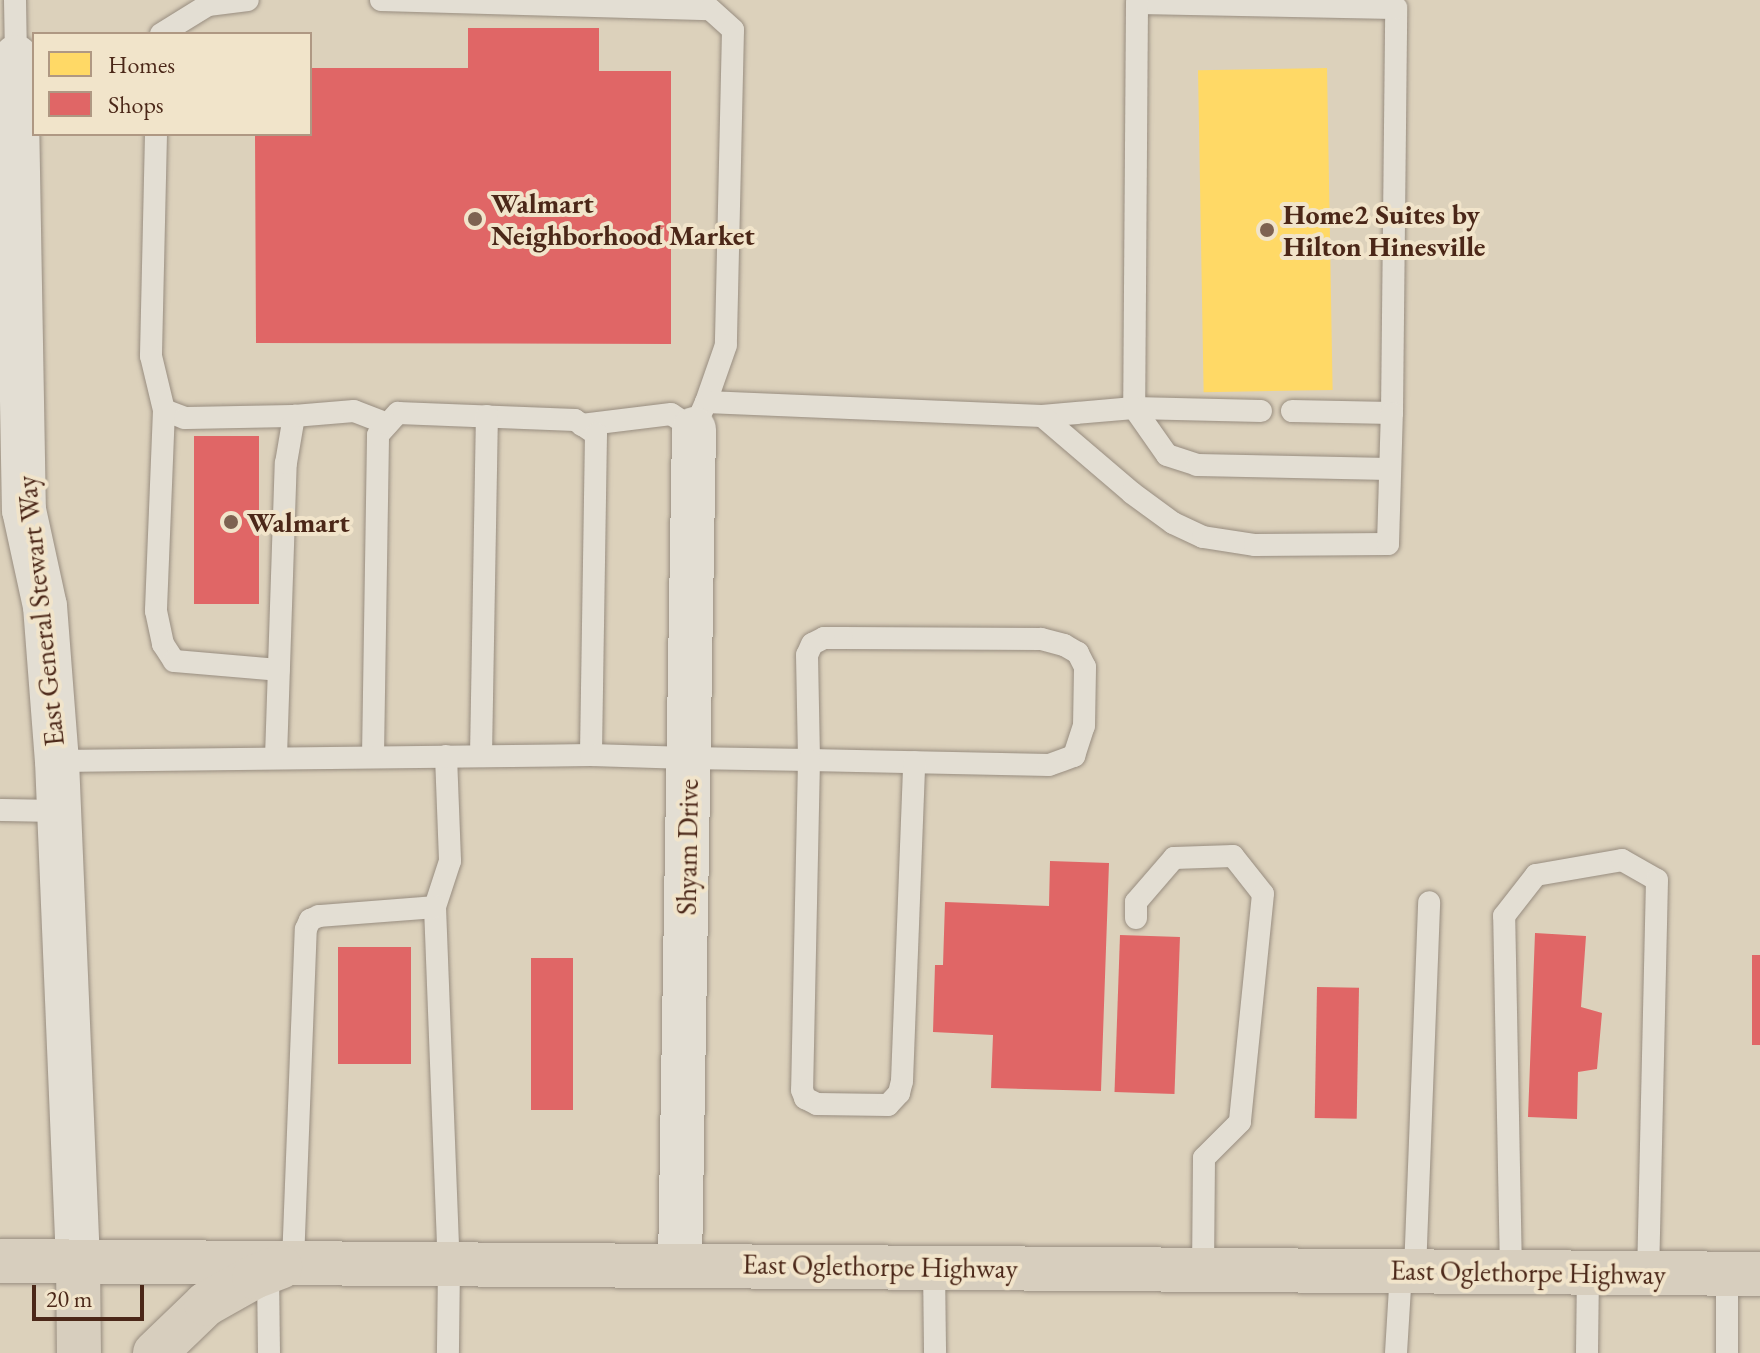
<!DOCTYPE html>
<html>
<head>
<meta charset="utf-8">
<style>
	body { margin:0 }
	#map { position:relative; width:1760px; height:1353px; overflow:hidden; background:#dcd1bb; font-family:"EB Garamond",serif }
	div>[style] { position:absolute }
	.homes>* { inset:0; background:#ffd966; transform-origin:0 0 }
	.shops>* { inset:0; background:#e06666; transform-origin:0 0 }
	.roads { filter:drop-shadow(0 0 2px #988d80) drop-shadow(0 0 2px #988d80) }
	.lane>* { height:22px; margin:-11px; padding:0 11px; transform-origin:11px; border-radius:11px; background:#e3ded3 }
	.street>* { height:44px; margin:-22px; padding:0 22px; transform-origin:22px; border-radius:22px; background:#e3ded3 }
	.primary>* { height:44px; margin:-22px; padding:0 22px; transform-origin:22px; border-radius:22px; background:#d7cebe }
	.highway>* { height:44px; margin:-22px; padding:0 22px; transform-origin:22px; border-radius:22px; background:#d7cebe }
	.dots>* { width:22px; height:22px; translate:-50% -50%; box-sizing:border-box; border:4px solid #f1e4ca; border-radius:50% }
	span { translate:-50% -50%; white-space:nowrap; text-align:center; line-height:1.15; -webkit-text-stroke:8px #f1e4ca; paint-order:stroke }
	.poi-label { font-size:28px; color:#4b2718; font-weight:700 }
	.left { translate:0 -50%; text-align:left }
	.street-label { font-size:28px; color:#4b2718 }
	.legend { position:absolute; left:32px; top:32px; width:280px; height:104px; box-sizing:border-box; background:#f1e4ca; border:2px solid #af9883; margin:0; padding:10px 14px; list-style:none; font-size:24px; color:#4b2718 }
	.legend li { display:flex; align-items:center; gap:16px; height:40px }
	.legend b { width:40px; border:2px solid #af9883 }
	.scale { position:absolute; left:32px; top:1285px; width:112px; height:36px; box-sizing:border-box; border:4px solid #4b2718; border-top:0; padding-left:10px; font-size:24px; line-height:28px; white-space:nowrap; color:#4b2718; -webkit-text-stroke:6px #f1e4ca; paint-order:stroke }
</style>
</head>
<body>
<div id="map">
	<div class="homes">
		<div style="left:1327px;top:68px;width:322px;height:129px;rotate:89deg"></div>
	</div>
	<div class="shops">
		<div style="clip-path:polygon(468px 28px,599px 28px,599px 71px,671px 71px,671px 344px,256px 343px,255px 134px,310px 134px,310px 68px,468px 68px)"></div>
		<div style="left:194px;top:436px;width:65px;height:168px"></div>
		<div style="clip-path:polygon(1050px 861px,1109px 863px,1101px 1091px,991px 1088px,993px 1035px,933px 1032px,935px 965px,943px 965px,945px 902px,1049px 906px)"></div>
		<div style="clip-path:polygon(1535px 933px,1586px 936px,1581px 1007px,1602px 1013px,1597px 1069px,1578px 1072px,1577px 1119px,1528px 1117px)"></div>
		<div style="left:1120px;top:935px;width:60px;height:157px;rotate:2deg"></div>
		<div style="left:338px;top:947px;width:73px;height:117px"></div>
		<div style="left:1752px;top:955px;width:8px;height:90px"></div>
		<div style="left:531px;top:958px;width:42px;height:152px"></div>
		<div style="left:1317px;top:987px;width:42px;height:131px;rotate:1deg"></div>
	</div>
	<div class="roads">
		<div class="lane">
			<div style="left:15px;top:0;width:57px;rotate:89deg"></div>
			<div style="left:16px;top:57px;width:5px"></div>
			<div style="left:381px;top:0;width:329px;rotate:1.6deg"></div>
			<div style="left:710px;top:9px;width:31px;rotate:42deg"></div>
			<div style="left:733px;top:30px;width:315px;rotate:91.3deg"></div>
			<div style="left:726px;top:345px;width:60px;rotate:109.3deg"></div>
			<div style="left:706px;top:402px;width:30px;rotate:114deg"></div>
			<div style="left:694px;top:429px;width:27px;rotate:-147deg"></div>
			<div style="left:671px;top:414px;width:90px;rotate:173deg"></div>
			<div style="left:161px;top:34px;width:55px;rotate:-31.7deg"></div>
			<div style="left:208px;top:5px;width:40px;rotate:-7.1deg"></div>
			<div style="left:156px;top:134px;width:222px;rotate:91.3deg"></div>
			<div style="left:151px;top:356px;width:56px;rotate:76.5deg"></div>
			<div style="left:164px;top:410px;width:22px;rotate:21deg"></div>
			<div style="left:185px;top:418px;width:109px;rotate:-1.1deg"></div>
			<div style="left:706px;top:402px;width:336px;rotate:2.4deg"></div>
			<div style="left:1042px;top:416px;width:92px;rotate:-5deg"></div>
			<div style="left:1134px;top:408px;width:127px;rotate:1.4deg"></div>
			<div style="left:164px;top:410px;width:201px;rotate:92.3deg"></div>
			<div style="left:156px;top:611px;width:34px;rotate:78deg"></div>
			<div style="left:163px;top:644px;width:20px;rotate:57deg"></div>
			<div style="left:174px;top:661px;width:105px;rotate:4.9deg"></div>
			<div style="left:1292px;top:411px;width:100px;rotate:1.1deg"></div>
			<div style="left:1392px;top:413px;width:405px;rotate:-89.4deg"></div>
			<div style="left:1396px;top:8px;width:259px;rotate:-178.9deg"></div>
			<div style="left:1137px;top:3px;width:405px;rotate:90.4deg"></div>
			<div style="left:1134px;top:408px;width:57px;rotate:54.9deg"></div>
			<div style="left:1167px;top:455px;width:32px;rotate:18deg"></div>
			<div style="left:1197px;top:465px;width:193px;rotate:1.2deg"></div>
			<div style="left:1042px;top:416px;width:118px;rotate:40.5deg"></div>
			<div style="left:1132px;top:493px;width:51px;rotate:36.2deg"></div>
			<div style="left:1173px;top:523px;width:33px;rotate:25deg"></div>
			<div style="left:1203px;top:537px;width:53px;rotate:8.7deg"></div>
			<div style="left:1255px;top:545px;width:133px;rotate:-0.4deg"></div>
			<div style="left:1388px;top:544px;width:131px;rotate:-88.3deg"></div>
			<div style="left:373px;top:756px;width:321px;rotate:-89.1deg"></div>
			<div style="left:378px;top:435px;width:30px;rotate:-48deg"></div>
			<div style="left:398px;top:413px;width:177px;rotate:2.3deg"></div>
			<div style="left:575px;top:420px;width:25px;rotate:34deg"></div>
			<div style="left:596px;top:434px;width:321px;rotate:90.9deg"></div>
			<div style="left:446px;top:756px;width:105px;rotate:87.8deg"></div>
			<div style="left:450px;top:861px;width:48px;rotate:108.1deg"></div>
			<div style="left:435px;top:907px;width:358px;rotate:87.8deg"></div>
			<div style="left:449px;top:1265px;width:88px;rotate:90.7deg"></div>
			<div style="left:481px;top:756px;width:340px;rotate:-89deg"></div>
			<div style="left:276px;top:757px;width:294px;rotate:-88.1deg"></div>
			<div style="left:286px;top:463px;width:48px;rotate:-80.3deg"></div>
			<div style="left:294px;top:416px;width:60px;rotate:-4.8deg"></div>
			<div style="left:354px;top:411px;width:36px;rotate:21deg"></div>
			<div style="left:57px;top:761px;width:534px;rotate:-0.64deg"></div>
			<div style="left:591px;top:755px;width:97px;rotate:1.8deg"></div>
			<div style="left:688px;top:758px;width:121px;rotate:0.9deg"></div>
			<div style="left:809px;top:760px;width:240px;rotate:1.2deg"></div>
			<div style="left:1049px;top:765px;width:27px;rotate:-20deg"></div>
			<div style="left:1074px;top:756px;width:32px;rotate:-72deg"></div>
			<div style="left:1084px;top:726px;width:59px;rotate:-89deg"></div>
			<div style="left:1085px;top:667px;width:16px;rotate:-117deg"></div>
			<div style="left:1078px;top:653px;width:16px;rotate:-150deg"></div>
			<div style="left:1064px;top:645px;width:24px;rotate:-165deg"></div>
			<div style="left:1041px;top:639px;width:199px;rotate:-179.7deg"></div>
			<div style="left:842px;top:638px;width:18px;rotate:180deg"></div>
			<div style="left:824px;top:638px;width:13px;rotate:153deg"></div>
			<div style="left:812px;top:644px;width:12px;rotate:114deg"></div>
			<div style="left:807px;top:655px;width:105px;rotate:88.9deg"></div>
			<div style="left:809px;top:760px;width:330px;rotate:91.2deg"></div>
			<div style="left:802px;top:1090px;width:9px;rotate:69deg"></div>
			<div style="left:805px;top:1098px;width:13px;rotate:27deg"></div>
			<div style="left:817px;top:1104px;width:71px;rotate:0.8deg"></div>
			<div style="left:888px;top:1105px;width:16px;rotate:-47deg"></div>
			<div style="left:899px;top:1093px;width:12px;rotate:-76deg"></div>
			<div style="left:902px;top:1081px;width:319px;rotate:-87.8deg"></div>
			<div style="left:0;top:810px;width:59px;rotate:1deg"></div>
			<div style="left:1136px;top:918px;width:16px;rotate:-90deg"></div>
			<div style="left:1136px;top:902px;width:58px;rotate:-49.2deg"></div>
			<div style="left:1174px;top:858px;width:59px;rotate:-1.9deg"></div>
			<div style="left:1233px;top:856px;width:48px;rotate:51.7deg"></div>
			<div style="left:1263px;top:894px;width:229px;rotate:95.8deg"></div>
			<div style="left:1240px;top:1122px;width:51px;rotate:135deg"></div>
			<div style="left:1204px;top:1158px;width:112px;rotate:90.5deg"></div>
			<div style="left:293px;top:1262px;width:333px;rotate:-87.8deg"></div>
			<div style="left:306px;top:929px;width:10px;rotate:-66deg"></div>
			<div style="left:310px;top:920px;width:10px;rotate:-24deg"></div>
			<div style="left:319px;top:916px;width:116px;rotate:-4.4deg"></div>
			<div style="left:934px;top:1267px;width:86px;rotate:89.3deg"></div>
			<div style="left:1415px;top:1271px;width:369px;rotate:-87.8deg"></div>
			<div style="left:268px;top:1272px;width:81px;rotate:89.3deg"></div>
			<div style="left:1511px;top:1272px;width:356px;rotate:-91.1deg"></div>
			<div style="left:1504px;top:916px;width:52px;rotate:-52deg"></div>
			<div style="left:1536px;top:875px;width:87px;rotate:-9.9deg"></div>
			<div style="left:1622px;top:860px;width:40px;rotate:29.7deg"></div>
			<div style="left:1657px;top:880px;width:393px;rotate:91.3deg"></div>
			<div style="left:1396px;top:1353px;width:82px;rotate:-86.5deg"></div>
			<div style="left:1587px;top:1353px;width:81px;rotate:-89.3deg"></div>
			<div style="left:1727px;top:1353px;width:79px;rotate:-90deg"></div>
		</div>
		<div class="street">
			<div style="left:16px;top:57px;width:453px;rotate:89deg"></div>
			<div style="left:24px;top:510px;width:98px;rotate:77.7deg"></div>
			<div style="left:45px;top:606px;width:155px;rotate:85.6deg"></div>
			<div style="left:57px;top:761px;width:501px;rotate:87.6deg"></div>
			<div style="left:680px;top:1265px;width:836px;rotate:-89.04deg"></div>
		</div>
		<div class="primary">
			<div style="left:78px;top:1262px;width:91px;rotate:89.4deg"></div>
		</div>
		<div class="highway">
			<div style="left:0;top:1261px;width:1760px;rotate:0.42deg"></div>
			<div style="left:155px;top:1353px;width:71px;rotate:-43.9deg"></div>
			<div style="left:206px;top:1304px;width:55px;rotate:-29.4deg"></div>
			<div style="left:254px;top:1277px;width:28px;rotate:-21deg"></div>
		</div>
	</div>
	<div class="dots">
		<div style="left:475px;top:219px;background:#7e6251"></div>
		<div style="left:1267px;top:230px;background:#7e6251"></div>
		<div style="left:231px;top:522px;background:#7e6251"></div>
	</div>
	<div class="poi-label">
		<span class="left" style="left:491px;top:219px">Walmart<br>Neighborhood Market</span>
		<span class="left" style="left:1283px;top:230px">Home2 Suites by<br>Hilton Hinesville</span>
		<span class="left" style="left:247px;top:522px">Walmart</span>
	</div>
	<div class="street-label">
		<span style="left:40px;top:611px;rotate:-96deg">East General Stewart Way</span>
		<span style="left:687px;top:847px;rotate:-89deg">Shyam Drive</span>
		<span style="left:880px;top:1266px;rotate:1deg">East Oglethorpe Highway</span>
		<span style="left:1528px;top:1272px;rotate:1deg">East Oglethorpe Highway</span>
	</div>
	<ul class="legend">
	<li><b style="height:22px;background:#ffd966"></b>Homes</li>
	<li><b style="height:22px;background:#e06666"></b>Shops</li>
	</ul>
	<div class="scale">20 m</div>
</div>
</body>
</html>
